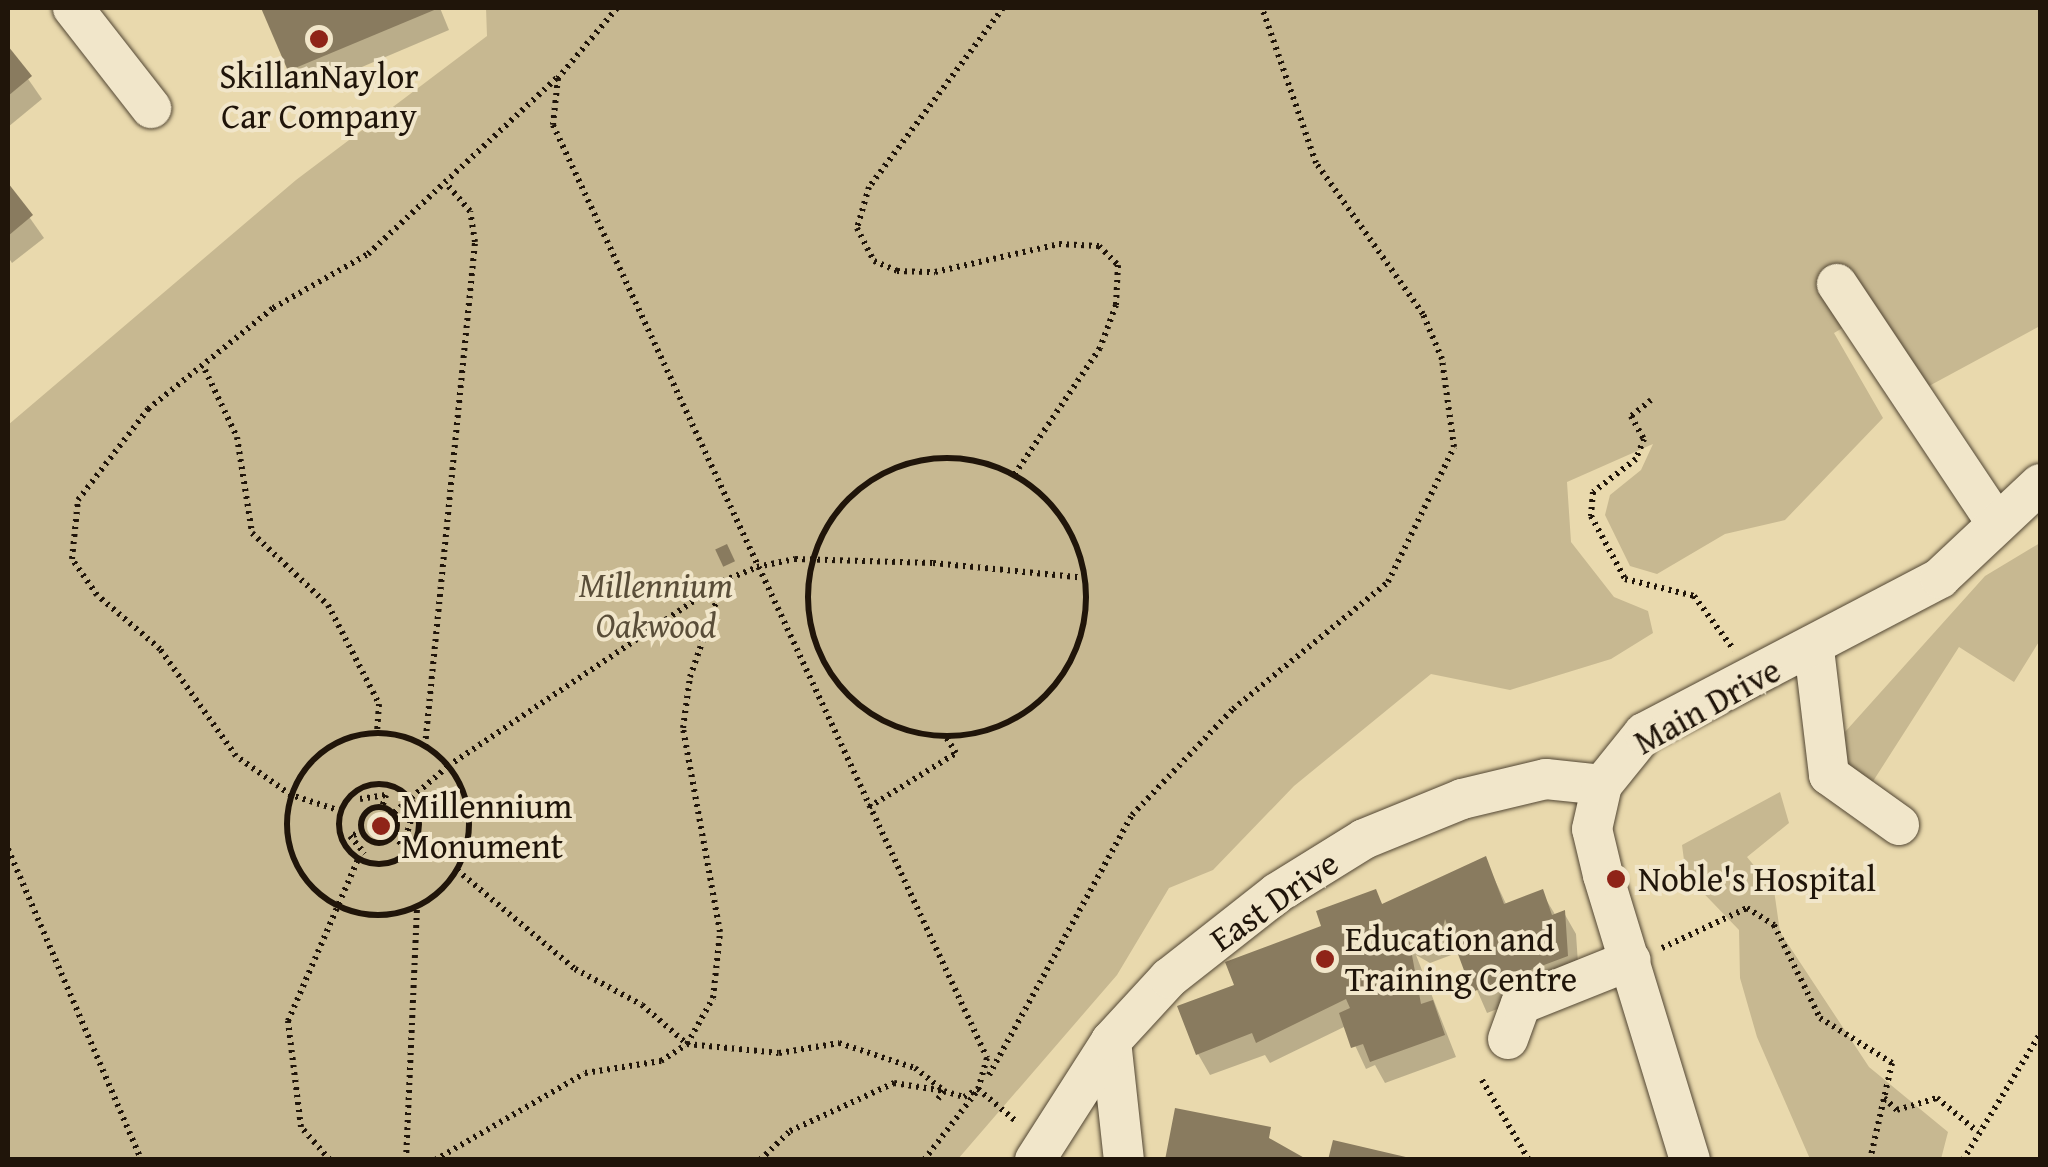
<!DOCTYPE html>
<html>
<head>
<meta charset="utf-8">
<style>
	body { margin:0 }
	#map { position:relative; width:2048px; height:1167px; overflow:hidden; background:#e9d9ad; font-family:"Gentium Book Plus",serif }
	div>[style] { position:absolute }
	.green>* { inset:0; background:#c7b891 }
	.shadow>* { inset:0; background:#0003 }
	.building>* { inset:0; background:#897b5f; transform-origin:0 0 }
	.path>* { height:6px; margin-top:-3px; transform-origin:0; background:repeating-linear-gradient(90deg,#20150a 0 2.5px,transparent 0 7.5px) }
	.path>.ring { margin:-3px; padding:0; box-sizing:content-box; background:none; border:6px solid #20150a; border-radius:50% }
	.roads { filter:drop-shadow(0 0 2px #524633) drop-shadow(0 0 2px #524633) }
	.minor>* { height:40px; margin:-20px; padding:0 20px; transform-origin:20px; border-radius:20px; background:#f1e6ca }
	.dots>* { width:28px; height:28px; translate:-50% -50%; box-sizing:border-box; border:5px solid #f1e6ca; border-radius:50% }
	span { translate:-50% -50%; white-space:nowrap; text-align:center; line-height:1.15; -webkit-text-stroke:8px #f1e6ca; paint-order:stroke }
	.poi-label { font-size:35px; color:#20150a }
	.left { translate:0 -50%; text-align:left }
	.park-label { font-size:35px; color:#5a4e39; font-style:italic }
	.street-label { font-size:35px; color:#20150a }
	.frame { position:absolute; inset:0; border:10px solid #20150a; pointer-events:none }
</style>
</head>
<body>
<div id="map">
	<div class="green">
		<div style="clip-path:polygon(486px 8px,2040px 8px,2040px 326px,1929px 386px,1876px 308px,1834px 333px,1883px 418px,1785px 520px,1725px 534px,1657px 574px,1630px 566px,1605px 515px,1610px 495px,1641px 470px,1653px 444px,1567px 482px,1571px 542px,1614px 597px,1648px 611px,1653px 633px,1611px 659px,1510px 690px,1431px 674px,1294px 786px,1213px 870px,1169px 888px,1117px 975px,958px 1159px,8px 1159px,8px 425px,296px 180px,487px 36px)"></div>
		<div style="clip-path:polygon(2040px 543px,2040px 640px,2014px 682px,1959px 647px,1870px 786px,1845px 768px,1836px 742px,1985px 576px)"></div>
		<div style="clip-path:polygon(1780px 792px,1789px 823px,1747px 857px,1774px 890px,1780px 932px,1869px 1067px,1948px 1132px,1941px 1159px,1810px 1159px,1757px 1037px,1740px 978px,1739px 930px,1686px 875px,1682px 845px)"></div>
	</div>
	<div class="shadow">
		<div style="clip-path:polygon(263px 8px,440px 8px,449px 30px,303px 92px)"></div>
		<div style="clip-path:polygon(8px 50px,42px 99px,8px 127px)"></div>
		<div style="clip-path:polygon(8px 187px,44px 238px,12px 263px,8px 257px)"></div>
		<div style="clip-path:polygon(1485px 859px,1507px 906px,1542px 893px,1556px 916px,1564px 913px,1576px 934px,1579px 978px,1487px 1013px,1456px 942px,1454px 954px,1430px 963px,1416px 955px,1456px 1057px,1385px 1083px,1375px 1065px,1366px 1069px,1346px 1026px,1270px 1063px,1265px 1055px,1210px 1075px,1198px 1054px,1237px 987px,1375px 892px,1383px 906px)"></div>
	</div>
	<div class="building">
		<div style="clip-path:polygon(261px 8px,439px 8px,288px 71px)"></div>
		<div style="clip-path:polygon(8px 46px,32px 76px,8px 96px)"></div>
		<div style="clip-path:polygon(8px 183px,33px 215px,8px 236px)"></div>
		<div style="left:727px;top:544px;width:19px;height:13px;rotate:65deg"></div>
		<div style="clip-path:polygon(1486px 856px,1504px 904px,1543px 889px,1552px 915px,1565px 910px,1568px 956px,1472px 992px,1445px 919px,1442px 932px,1415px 942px,1411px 931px,1396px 936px,1409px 939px,1421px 1004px,1433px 1000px,1445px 1035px,1370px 1062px,1363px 1044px,1351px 1048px,1339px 1013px,1350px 1008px,1346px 999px,1256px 1043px,1252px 1033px,1196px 1055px,1177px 1006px,1234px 985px,1225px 962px,1321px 926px,1316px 911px,1376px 889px,1382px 904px)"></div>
		<div style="clip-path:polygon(1175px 1108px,1271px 1127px,1269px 1138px,1308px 1160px,1165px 1160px)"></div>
		<div style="clip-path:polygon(1333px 1140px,1410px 1158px,1410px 1160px,1328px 1160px)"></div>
	</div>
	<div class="path">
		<div style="left:617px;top:8px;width:92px;rotate:130.1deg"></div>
		<div style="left:558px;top:78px;width:47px;rotate:96.1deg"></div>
		<div style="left:553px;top:125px;width:1029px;rotate:65.05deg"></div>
		<div style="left:987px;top:1058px;width:32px;rotate:106deg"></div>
		<div style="left:978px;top:1089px;width:52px;rotate:40.4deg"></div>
		<div style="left:1003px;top:8px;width:224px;rotate:126.8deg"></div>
		<div style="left:869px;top:187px;width:43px;rotate:106.3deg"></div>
		<div style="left:857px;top:228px;width:37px;rotate:63deg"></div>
		<div style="left:874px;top:261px;width:25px;rotate:23deg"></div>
		<div style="left:897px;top:271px;width:38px;rotate:2deg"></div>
		<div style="left:935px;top:272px;width:127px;rotate:-12.7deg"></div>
		<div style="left:1059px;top:244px;width:40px;rotate:2.9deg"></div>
		<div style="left:1099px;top:246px;width:27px;rotate:45deg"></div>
		<div style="left:1118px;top:265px;width:40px;rotate:92.9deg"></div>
		<div style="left:1116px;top:305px;width:46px;rotate:110.4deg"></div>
		<div style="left:1100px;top:348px;width:153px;rotate:124.1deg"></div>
		<div style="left:205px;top:370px;width:74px;rotate:64.5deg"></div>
		<div style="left:237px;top:437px;width:97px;rotate:81.1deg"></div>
		<div style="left:252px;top:533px;width:105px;rotate:43.5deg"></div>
		<div style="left:328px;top:605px;width:111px;rotate:62.7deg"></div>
		<div style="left:379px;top:704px;width:29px;rotate:94deg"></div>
		<div style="left:1651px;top:400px;width:26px;rotate:141deg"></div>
		<div style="left:1631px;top:416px;width:26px;rotate:61deg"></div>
		<div style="left:1644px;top:439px;width:22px;rotate:112deg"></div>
		<div style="left:1636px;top:459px;width:54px;rotate:142.5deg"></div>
		<div style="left:1593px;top:492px;width:24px;rotate:95deg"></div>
		<div style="left:1591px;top:516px;width:72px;rotate:61.6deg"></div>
		<div style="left:1625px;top:579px;width:71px;rotate:13.8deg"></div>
		<div style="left:1694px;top:596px;width:67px;rotate:53.5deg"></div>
		<div class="ring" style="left:808px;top:458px;width:272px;height:272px"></div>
		<div class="ring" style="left:287px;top:733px;width:176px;height:176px"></div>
		<div style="left:425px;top:746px;width:506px;rotate:-84.33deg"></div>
		<div style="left:475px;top:242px;width:31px;rotate:-99deg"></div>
		<div style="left:470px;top:211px;width:37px;rotate:-131deg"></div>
		<div class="ring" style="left:339px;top:784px;width:74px;height:74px"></div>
		<div style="left:360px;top:799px;width:26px;rotate:-9deg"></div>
		<div style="left:386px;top:795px;width:13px;rotate:108deg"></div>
		<div style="left:869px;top:807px;width:102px;rotate:-31.8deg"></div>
		<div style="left:956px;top:753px;width:19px;rotate:-122deg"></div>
		<div class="ring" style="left:361px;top:807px;width:30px;height:30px"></div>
		<div style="left:341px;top:811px;width:52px;rotate:-162.3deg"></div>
		<div style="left:291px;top:795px;width:67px;rotate:-144.7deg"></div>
		<div style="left:236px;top:756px;width:131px;rotate:-125.4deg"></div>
		<div style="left:160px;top:649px;width:83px;rotate:-139.4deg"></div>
		<div style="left:97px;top:595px;width:44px;rotate:-124.8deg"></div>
		<div style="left:72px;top:559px;width:59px;rotate:-84.2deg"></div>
		<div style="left:78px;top:500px;width:115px;rotate:-52.4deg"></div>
		<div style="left:148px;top:409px;width:161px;rotate:-38.9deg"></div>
		<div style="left:273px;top:308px;width:109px;rotate:-29.6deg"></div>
		<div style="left:368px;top:254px;width:258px;rotate:-43deg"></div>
		<div style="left:383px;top:822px;width:86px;rotate:-40.7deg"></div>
		<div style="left:448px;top:766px;width:331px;rotate:-33.9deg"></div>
		<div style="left:723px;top:581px;width:37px;rotate:-22deg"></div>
		<div style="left:757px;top:567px;width:39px;rotate:-12deg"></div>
		<div style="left:795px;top:559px;width:138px;rotate:1.7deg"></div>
		<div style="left:933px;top:563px;width:154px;rotate:5.6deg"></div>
		<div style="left:363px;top:832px;width:14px;rotate:163deg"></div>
		<div style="left:350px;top:836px;width:23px;rotate:50deg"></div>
		<div style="left:393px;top:836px;width:13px;rotate:42deg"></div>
		<div style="left:403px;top:845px;width:25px;rotate:-72deg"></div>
		<div style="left:8px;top:849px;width:338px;rotate:66.8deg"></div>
		<div style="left:457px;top:870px;width:154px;rotate:40deg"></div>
		<div style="left:575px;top:969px;width:76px;rotate:28.2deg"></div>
		<div style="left:642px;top:1005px;width:60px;rotate:40.9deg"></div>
		<div style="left:687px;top:1044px;width:92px;rotate:5.6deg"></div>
		<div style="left:779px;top:1053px;width:61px;rotate:-9.5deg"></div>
		<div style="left:839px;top:1043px;width:80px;rotate:18.2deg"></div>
		<div style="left:915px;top:1068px;width:37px;rotate:38deg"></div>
		<div style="left:944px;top:1091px;width:21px;rotate:17deg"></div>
		<div style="left:964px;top:1097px;width:16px;rotate:-30deg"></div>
		<div style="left:1662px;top:948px;width:94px;rotate:-25.2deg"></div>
		<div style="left:1747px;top:908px;width:32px;rotate:32deg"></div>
		<div style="left:1774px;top:925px;width:104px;rotate:63.7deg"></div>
		<div style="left:1820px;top:1018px;width:85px;rotate:32deg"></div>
		<div style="left:1892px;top:1063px;width:99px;rotate:102.8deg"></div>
		<div style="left:989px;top:1075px;width:297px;rotate:-61.2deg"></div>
		<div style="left:1132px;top:815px;width:146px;rotate:-46.4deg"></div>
		<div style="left:1233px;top:709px;width:200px;rotate:-39.3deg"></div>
		<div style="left:1388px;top:582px;width:150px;rotate:-63.9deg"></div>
		<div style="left:1454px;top:447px;width:89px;rotate:-97.8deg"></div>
		<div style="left:1442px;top:359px;width:49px;rotate:-112.9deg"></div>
		<div style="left:1423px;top:314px;width:185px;rotate:-125.3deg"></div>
		<div style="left:1316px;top:163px;width:164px;rotate:-109.2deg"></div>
		<div style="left:1482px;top:1080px;width:93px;rotate:59.6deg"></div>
		<div style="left:1884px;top:1098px;width:18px;rotate:43deg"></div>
		<div style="left:1897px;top:1110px;width:42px;rotate:-16.7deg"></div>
		<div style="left:1937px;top:1098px;width:53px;rotate:39.7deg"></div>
		<div style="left:330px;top:1160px;width:44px;rotate:-131.3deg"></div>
		<div style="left:301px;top:1127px;width:107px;rotate:-97deg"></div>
		<div style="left:288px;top:1021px;width:176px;rotate:-66.6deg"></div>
		<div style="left:406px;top:1160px;width:253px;rotate:-87.5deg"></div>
		<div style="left:435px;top:1160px;width:173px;rotate:-30.1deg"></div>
		<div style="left:585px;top:1073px;width:77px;rotate:-9deg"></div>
		<div style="left:661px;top:1061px;width:31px;rotate:-33deg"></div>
		<div style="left:687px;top:1044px;width:53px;rotate:-60.5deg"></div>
		<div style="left:713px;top:998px;width:66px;rotate:-83.9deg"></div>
		<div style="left:720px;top:932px;width:207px;rotate:-100.3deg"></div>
		<div style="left:683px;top:728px;width:51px;rotate:-82.2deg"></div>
		<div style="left:690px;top:677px;width:101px;rotate:-70.8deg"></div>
		<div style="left:760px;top:1160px;width:42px;rotate:-44deg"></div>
		<div style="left:790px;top:1131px;width:115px;rotate:-24.8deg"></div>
		<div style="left:894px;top:1083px;width:51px;rotate:9.1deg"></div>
		<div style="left:944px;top:1091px;width:10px;rotate:127deg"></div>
		<div style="left:924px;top:1160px;width:88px;rotate:-52.4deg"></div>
		<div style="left:1963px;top:1160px;width:148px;rotate:-58.6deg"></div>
	</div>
	<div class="roads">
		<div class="minor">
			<div style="left:73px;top:8px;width:127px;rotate:52deg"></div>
			<div style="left:1837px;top:284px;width:285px;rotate:56.3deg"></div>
			<div style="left:1814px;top:649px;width:127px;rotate:83.2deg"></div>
			<div style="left:1829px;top:775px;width:86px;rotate:35.5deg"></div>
			<div style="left:1508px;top:1039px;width:37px;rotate:-70deg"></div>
			<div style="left:1521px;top:1004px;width:118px;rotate:-21.8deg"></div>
			<div style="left:1111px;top:1041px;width:120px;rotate:83.8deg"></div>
			<div style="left:1035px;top:1160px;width:141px;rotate:-57.4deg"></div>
			<div style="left:1111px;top:1041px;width:86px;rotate:-47.4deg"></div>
			<div style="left:1169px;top:978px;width:137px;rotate:-38.2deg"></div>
			<div style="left:1277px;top:893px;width:102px;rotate:-31.8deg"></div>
			<div style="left:1364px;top:839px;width:106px;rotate:-22.2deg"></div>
			<div style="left:1462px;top:799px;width:86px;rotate:-13.4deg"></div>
			<div style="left:1546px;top:779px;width:56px;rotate:6.1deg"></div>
			<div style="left:1690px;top:1160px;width:298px;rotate:-107deg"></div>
			<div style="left:1603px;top:875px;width:47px;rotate:-103.4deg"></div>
			<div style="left:1592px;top:829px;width:45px;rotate:-77.2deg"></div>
			<div style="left:1602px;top:785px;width:67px;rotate:-51.1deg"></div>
			<div style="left:1644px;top:733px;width:334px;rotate:-27.6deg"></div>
			<div style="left:1940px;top:578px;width:137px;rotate:-43.2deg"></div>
		</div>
	</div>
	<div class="dots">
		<div style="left:319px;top:39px;background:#8f2418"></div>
		<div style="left:381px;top:826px;background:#8f2418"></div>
		<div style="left:1616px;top:879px;background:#8f2418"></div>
		<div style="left:1325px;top:959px;background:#8f2418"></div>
	</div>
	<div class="poi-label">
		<span style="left:319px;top:96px">SkillanNaylor<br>Car Company</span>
		<span class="left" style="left:401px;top:826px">Millennium<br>Monument</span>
		<span class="left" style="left:1638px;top:879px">Noble's Hospital</span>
		<span class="left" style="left:1345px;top:959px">Education and<br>Training Centre</span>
	</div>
	<div class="park-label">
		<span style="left:656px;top:605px">Millennium<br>Oakwood</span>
	</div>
	<div class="street-label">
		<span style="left:1707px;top:706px;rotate:-29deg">Main Drive</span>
		<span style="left:1274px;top:901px;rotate:-35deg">East Drive</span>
	</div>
	<div class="frame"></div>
</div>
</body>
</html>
